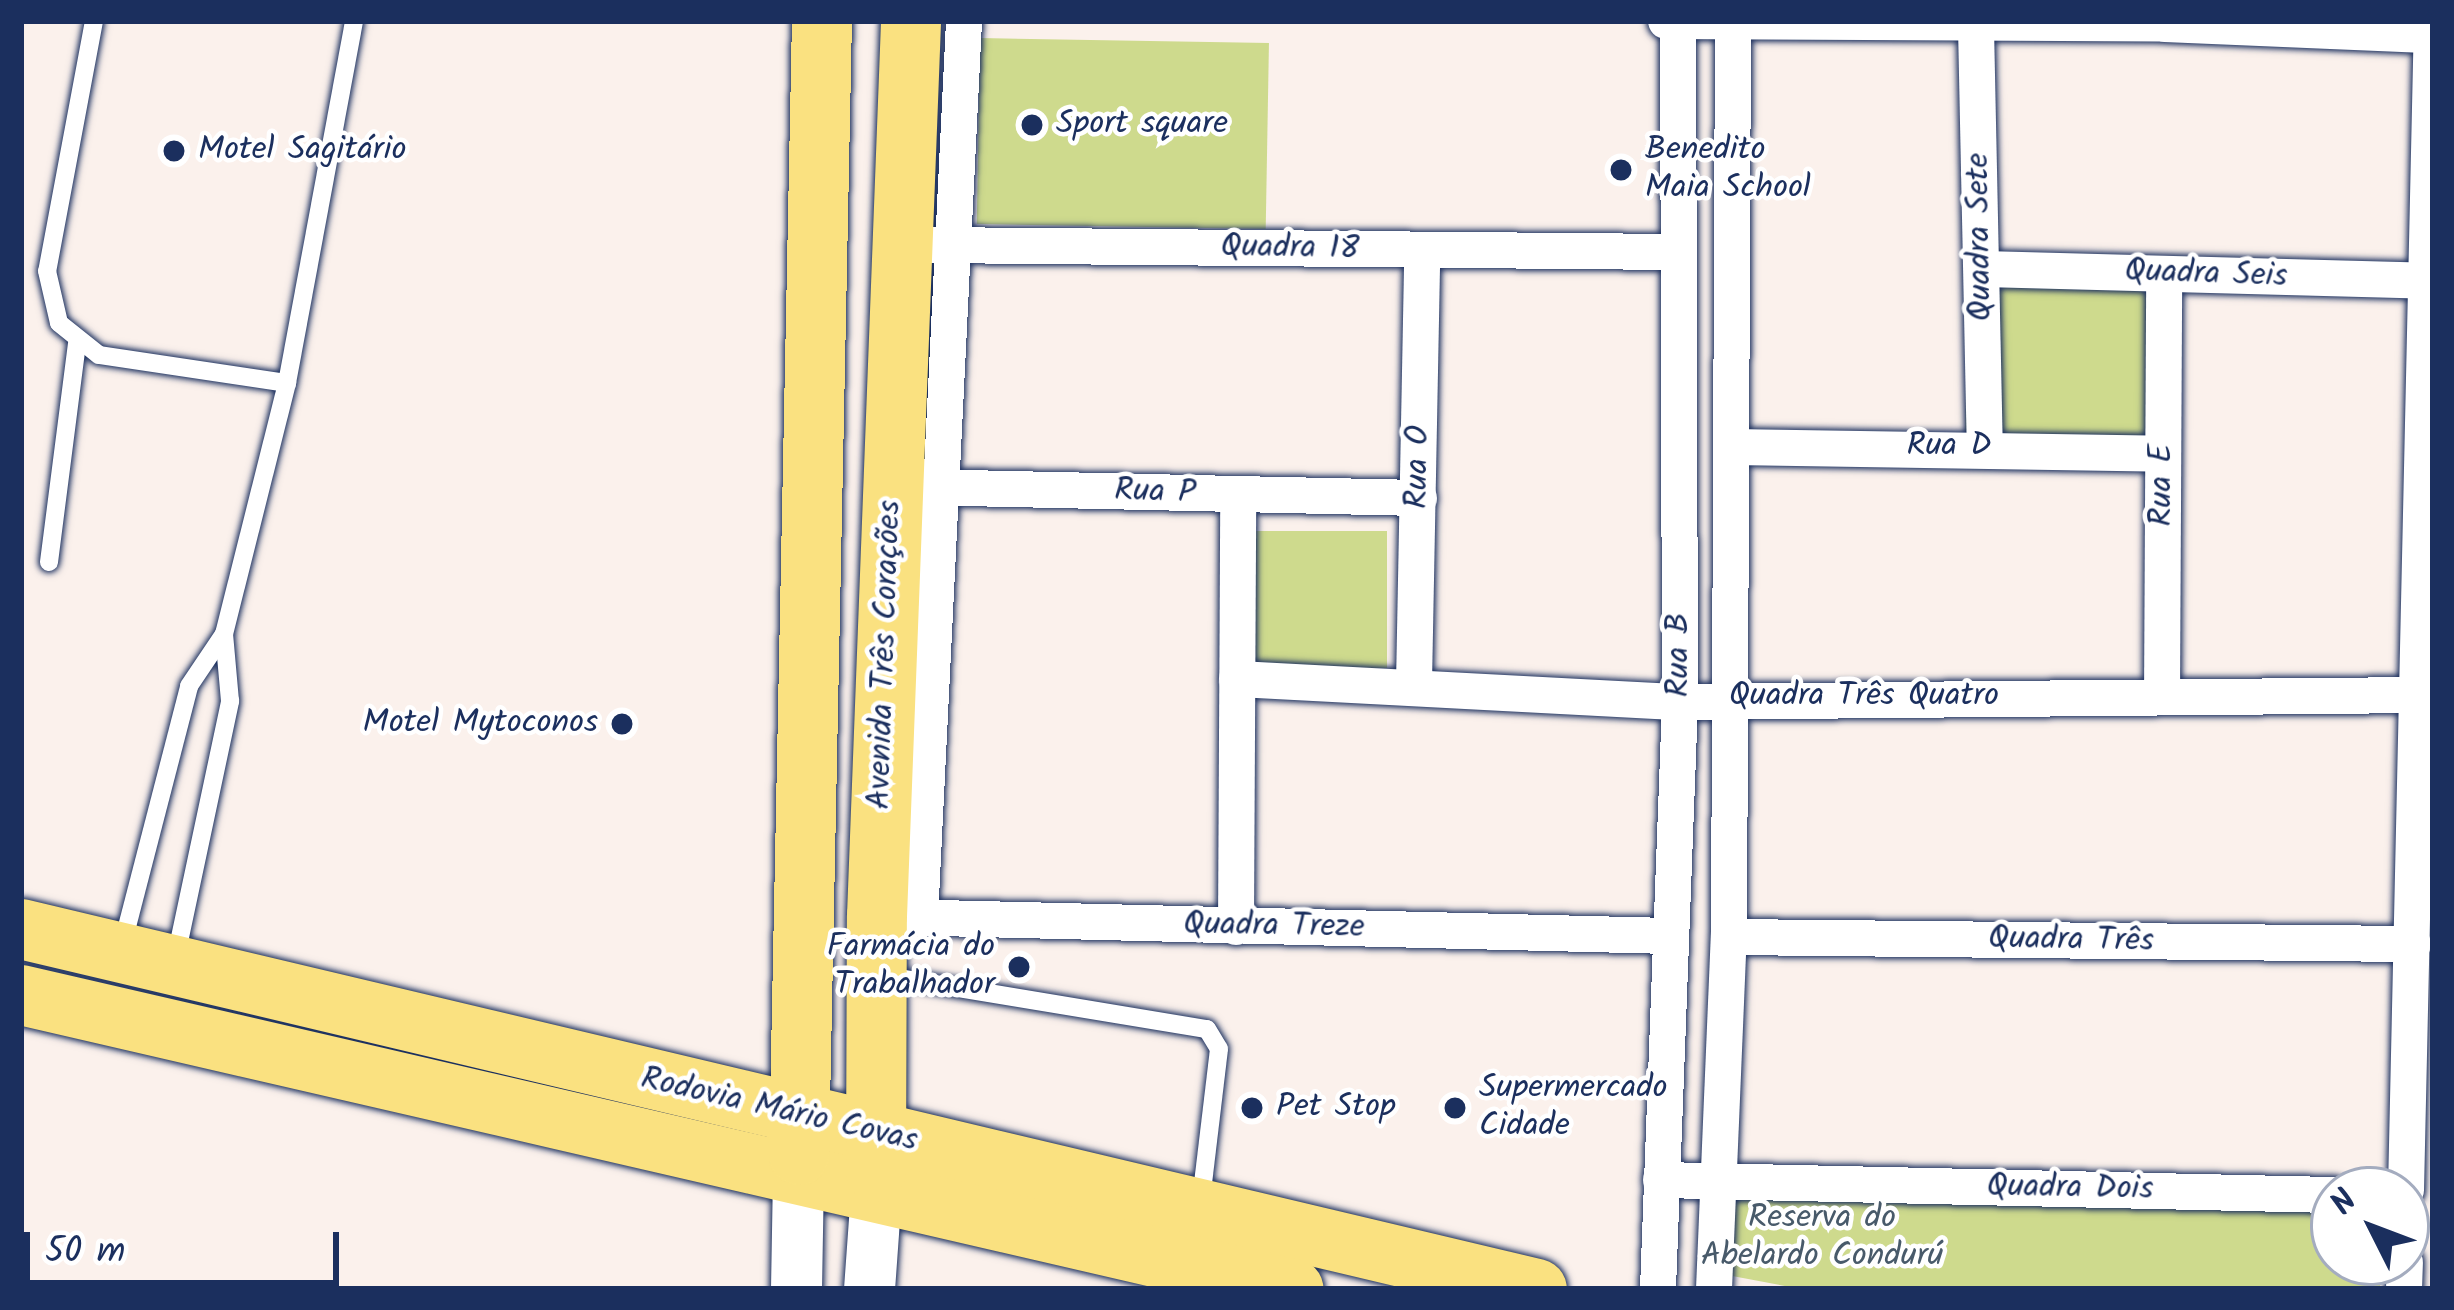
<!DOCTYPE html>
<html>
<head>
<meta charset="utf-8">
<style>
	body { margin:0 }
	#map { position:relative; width:2454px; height:1310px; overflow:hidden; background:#fbf1ec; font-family:Kalam,sans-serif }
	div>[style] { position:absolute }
	.green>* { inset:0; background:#ceda8d; transform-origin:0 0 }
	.roads { filter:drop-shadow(0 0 3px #1b2f5e) drop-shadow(0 0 3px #1b2f5e) }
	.lane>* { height:18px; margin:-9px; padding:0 9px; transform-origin:9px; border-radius:9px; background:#fff }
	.street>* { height:36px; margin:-18px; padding:0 18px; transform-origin:18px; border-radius:18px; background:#fff }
	.secondary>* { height:51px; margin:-25.5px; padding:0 25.5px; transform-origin:25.5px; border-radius:25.5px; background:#fff }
	.primary>* { height:60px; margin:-30px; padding:0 30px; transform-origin:30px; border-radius:30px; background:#fae180 }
	.dots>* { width:33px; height:33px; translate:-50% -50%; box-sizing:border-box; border:6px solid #fff; border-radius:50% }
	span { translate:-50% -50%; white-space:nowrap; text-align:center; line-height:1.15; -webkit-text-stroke:9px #fff; paint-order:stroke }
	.poi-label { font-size:33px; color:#1b2f5e }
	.left { translate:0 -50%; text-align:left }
	.right { translate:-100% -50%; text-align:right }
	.street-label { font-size:33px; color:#1b2f5e }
	.park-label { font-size:33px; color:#485a6a }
	.frame { position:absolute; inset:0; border:24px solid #1b2f5e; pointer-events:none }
	.north { position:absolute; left:2310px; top:1166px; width:120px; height:120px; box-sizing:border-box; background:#fff; border:3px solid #a4acbf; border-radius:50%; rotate:312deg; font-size:33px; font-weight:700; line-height:48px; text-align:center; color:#1b2f5e }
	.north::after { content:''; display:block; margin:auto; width:42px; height:54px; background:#1b2f5e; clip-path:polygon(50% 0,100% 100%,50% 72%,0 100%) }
	.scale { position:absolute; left:24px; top:1232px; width:315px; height:54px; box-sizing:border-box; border:6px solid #1b2f5e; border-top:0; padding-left:15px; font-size:36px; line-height:42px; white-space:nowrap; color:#1b2f5e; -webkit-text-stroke:9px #fff; paint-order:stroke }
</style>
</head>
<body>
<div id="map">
	<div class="green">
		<div style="left:980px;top:38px;width:289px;height:186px;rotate:1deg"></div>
		<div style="left:2156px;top:273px;width:185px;height:188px;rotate:91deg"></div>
		<div style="left:1251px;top:531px;width:136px;height:137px"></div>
		<div style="clip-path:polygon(1712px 1184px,2334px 1197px,2334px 1262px,2381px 1262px,2380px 1289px,1801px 1289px,1711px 1272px)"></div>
	</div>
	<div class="roads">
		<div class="lane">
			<div style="left:94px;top:21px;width:254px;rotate:100.6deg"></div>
			<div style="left:47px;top:271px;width:53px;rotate:77deg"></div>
			<div style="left:59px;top:323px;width:51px;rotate:38.7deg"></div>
			<div style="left:99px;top:355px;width:190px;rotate:8.5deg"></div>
			<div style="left:49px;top:562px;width:221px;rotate:-82.7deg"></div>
			<div style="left:122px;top:946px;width:268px;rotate:-75.5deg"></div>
			<div style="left:189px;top:686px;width:63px;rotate:-56.1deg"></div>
			<div style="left:176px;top:956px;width:261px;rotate:-78deg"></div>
			<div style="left:230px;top:701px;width:67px;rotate:-95.1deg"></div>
			<div style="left:224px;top:634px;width:259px;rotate:-75.9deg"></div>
			<div style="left:287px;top:383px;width:368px;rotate:-79.5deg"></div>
			<div style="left:886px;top:976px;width:325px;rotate:9.4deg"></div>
			<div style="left:1207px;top:1029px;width:23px;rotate:59deg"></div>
			<div style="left:1219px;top:1049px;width:151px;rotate:96.8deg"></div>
		</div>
		<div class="street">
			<div style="left:1666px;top:21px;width:499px;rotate:0.3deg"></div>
			<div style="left:2165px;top:24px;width:267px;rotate:2.4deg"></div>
			<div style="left:1976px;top:27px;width:420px;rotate:88.8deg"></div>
			<div style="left:932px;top:245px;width:746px;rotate:0.54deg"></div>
			<div style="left:1983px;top:269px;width:446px;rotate:1.5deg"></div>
			<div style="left:1734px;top:447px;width:429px;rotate:0.9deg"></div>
			<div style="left:919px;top:487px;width:500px;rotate:1.26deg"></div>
			<div style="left:1237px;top:679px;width:444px;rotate:3deg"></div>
			<div style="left:1680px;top:702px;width:740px;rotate:-0.54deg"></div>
			<div style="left:1414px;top:684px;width:433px;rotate:-88.9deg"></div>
			<div style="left:2162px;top:697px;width:423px;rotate:-89.7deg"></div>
			<div style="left:898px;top:917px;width:773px;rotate:1.41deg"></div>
			<div style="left:920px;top:918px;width:898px;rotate:-87.19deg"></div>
			<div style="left:1236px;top:927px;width:431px;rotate:-89.7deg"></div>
			<div style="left:1729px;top:937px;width:684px;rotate:0.59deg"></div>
			<div style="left:1661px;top:1180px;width:673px;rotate:1.28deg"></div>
			<div style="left:2406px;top:1190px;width:1169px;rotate:-88.73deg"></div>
			<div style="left:1658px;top:1289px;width:587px;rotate:-87.85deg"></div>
			<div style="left:1680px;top:702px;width:681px;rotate:-90.17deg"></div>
			<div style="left:1714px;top:1289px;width:352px;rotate:-87.6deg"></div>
			<div style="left:1729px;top:937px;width:913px;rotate:-89.75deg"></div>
			<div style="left:2404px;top:1289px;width:27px;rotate:-88deg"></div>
		</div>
		<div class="secondary">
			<div style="left:796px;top:1289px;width:114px;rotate:-89deg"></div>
			<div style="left:869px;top:1289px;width:97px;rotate:-85.9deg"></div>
		</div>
		<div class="primary">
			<div style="left:21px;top:929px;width:1558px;rotate:13.36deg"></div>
			<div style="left:21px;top:995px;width:1306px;rotate:13.01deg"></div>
			<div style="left:799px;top:1155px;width:1134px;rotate:-88.84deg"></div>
			<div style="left:876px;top:1172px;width:256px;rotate:-89.8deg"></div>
			<div style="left:877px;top:916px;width:896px;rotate:-87.82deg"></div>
		</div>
	</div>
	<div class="dots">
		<div style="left:1032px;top:125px;background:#1b2f5e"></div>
		<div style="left:174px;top:151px;background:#1b2f5e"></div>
		<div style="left:1621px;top:170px;background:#1b2f5e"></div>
		<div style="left:622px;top:724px;background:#1b2f5e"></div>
		<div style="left:1019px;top:967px;background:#1b2f5e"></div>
		<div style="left:1252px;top:1108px;background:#1b2f5e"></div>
		<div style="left:1455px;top:1108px;background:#1b2f5e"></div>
	</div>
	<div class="poi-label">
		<span class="left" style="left:1056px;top:125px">Sport square</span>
		<span class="left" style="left:198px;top:151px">Motel Sagitário</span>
		<span class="left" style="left:1645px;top:170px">Benedito<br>Maia School</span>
		<span class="right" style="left:598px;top:724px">Motel Mytoconos</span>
		<span class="right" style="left:995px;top:967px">Farmácia do<br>Trabalhador</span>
		<span class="left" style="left:1479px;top:1108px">Supermercado<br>Cidade</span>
		<span class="left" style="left:1276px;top:1108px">Pet Stop</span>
	</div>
	<div class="street-label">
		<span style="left:1981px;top:237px;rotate:-91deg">Quadra Sete</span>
		<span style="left:1290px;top:249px;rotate:1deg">Quadra 18</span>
		<span style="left:2206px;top:275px;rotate:2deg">Quadra Seis</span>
		<span style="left:1949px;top:447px">Rua D</span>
		<span style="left:1419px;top:467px;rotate:-89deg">Rua O</span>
		<span style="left:2163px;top:485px;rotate:-90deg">Rua E</span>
		<span style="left:1155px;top:493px;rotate:2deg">Rua P</span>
		<span style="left:886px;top:655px;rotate:-88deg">Avenida Três Corações</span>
		<span style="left:1680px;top:655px;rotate:-90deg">Rua B</span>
		<span style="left:1864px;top:697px">Quadra Três Quatro</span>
		<span style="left:1274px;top:927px;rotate:1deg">Quadra Treze</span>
		<span style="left:2071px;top:941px;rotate:1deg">Quadra Três</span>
		<span style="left:779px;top:1111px;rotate:13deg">Rodovia Mário Covas</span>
		<span style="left:2070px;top:1189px;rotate:1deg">Quadra Dois</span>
	</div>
	<div class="park-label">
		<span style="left:1822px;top:1238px">Reserva do<br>Abelardo Condurú</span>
	</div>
	<div class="frame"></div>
	<div class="north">N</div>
	<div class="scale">50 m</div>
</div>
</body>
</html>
